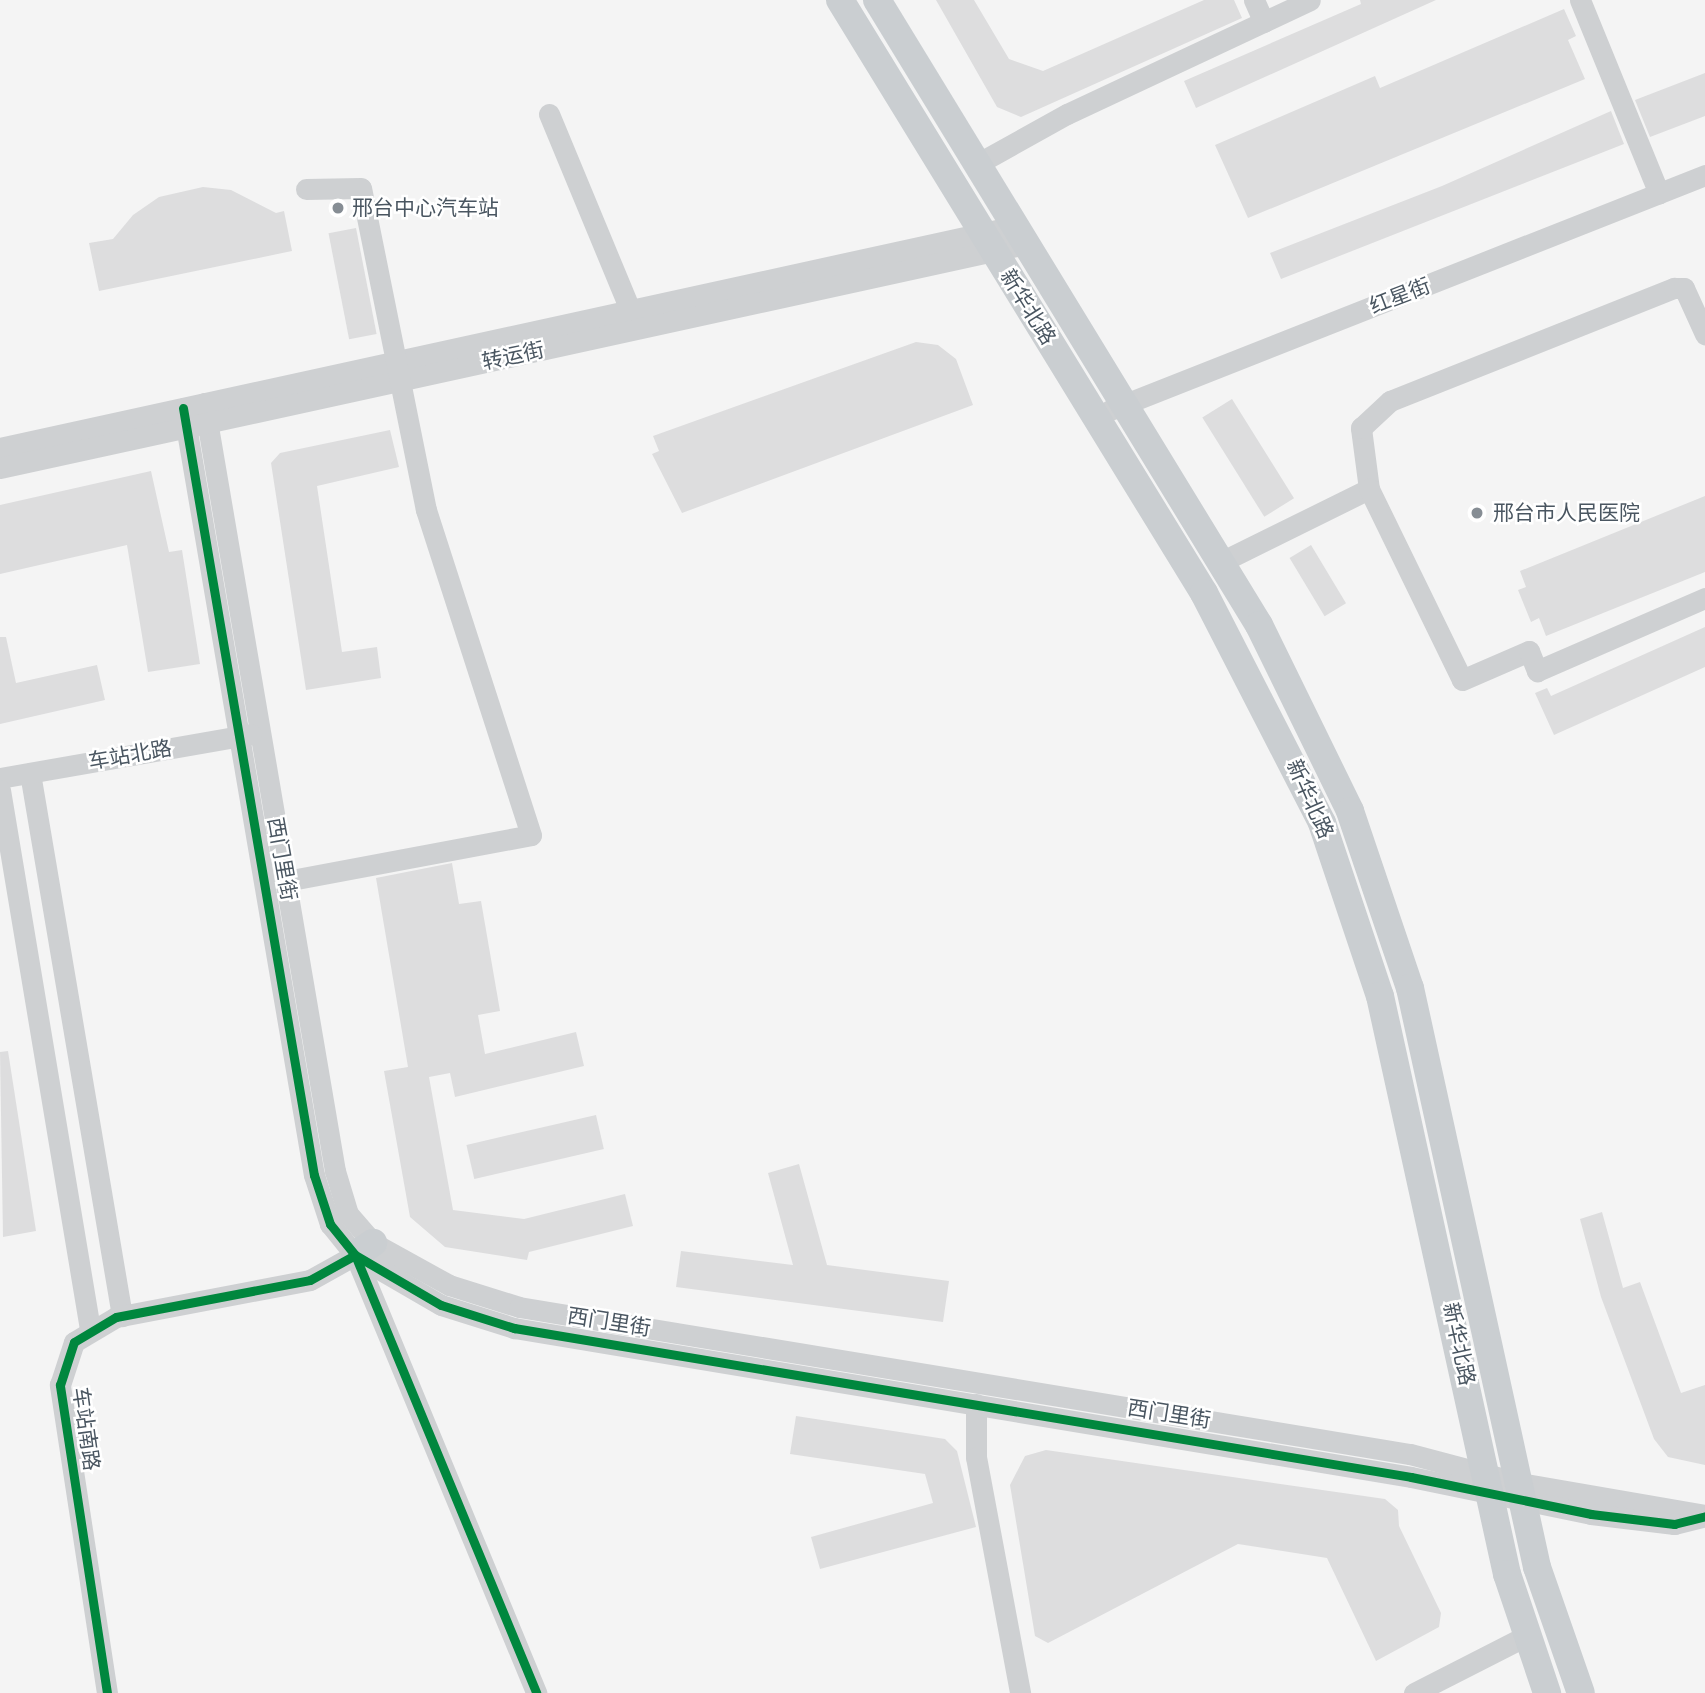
<!DOCTYPE html>
<html>
<head>
<meta charset="utf-8">
<style>
	body { margin:0 }
	#map { position:relative; width:1705px; height:1693px; overflow:hidden; background:#f4f4f4; font-family:"DejaVu Sans","Noto Sans SC",sans-serif }
	div>[style] { position:absolute }
	.building>* { inset:0; background:#ddddde; transform-origin:0 0 }
	.minor>* { height:21px; margin:-10.5px; padding:0 10.5px; transform-origin:10.5px; border-radius:10.5px; background:#ced0d2 }
	.major>* { height:28px; margin:-14px; padding:0 14px; transform-origin:14px; border-radius:14px; background:#caced1 }
	.cycleway>* { height:9px; margin:-4.5px; padding:0 4.5px; transform-origin:4.5px; border-radius:4.5px; background:#00873e }
	.dots>* { width:19px; height:19px; translate:-50% -50%; box-sizing:border-box; border:4px solid #fff; border-radius:50% }
	span { translate:-50% -50%; white-space:nowrap; text-align:center; line-height:1.15; -webkit-text-stroke:5px #fff; paint-order:stroke }
	.poi-label { font-size:21px; color:#4a5661 }
	.left { translate:0 -50%; text-align:left }
	.street-label { font-size:21px; color:#4a5661 }
</style>
</head>
<body>
<div id="map">
	<div class="building">
		<div style="clip-path:polygon(936px 0,974px 0,1009px 59px,1043px 71px,1204px 0,1234px 0,1242px 18px,1021px 117px,997px 107px)"></div>
		<div style="clip-path:polygon(1360px 0,1436px 0,1196px 108px,1184px 81px,1361px 4px)"></div>
		<div style="clip-path:polygon(1564px 9px,1576px 36px,1568px 40px,1585px 79px,1248px 218px,1215px 145px,1375px 76px,1380px 88px)"></div>
		<div style="clip-path:polygon(1705px 73px,1705px 116px,1650px 137px,1635px 100px)"></div>
		<div style="clip-path:polygon(1611px 111px,1624px 144px,1281px 279px,1270px 253px,1442px 186px)"></div>
		<div style="clip-path:polygon(203px 187px,231px 190px,276px 213px,284px 211px,292px 251px,99px 291px,89px 243px,113px 239px,133px 215px,159px 197px)"></div>
		<div style="left:356px;top:228px;width:108px;height:28px;rotate:79deg"></div>
		<div style="clip-path:polygon(916px 342px,938px 345px,956px 359px,973px 405px,682px 513px,652px 454px,659px 451px,653px 436px)"></div>
		<div style="left:1232px;top:399px;width:117px;height:35px;rotate:58deg"></div>
		<div style="clip-path:polygon(390px 430px,399px 467px,317px 486px,342px 652px,377px 647px,381px 678px,306px 690px,271px 463px,280px 453px)"></div>
		<div style="clip-path:polygon(151px 471px,169px 552px,182px 550px,200px 664px,148px 672px,127px 545px,0 574px,0 505px)"></div>
		<div style="clip-path:polygon(1705px 496px,1705px 572px,1546px 636px,1539px 618px,1531px 622px,1518px 590px,1526px 587px,1520px 571px)"></div>
		<div style="left:1311px;top:545px;width:68px;height:25px;rotate:59deg"></div>
		<div style="clip-path:polygon(1705px 627px,1705px 667px,1554px 735px,1535px 693px,1547px 688px,1551px 696px)"></div>
		<div style="clip-path:polygon(0 637px,6px 637px,16px 683px,97px 665px,105px 700px,0 724px)"></div>
		<div style="clip-path:polygon(452px 863px,459px 904px,481px 901px,500px 1011px,478px 1015px,485px 1054px,576px 1032px,584px 1066px,455px 1097px,450px 1073px,429px 1077px,453px 1210px,524px 1219px,625px 1194px,633px 1226px,529px 1252px,527px 1260px,445px 1247px,410px 1217px,384px 1071px,408px 1067px,376px 878px)"></div>
		<div style="clip-path:polygon(8px 1051px,36px 1231px,3px 1237px,0 1052px)"></div>
		<div style="left:596px;top:1115px;width:35px;height:133px;rotate:77deg"></div>
		<div style="clip-path:polygon(799px 1164px,827px 1265px,949px 1281px,943px 1322px,676px 1287px,681px 1251px,793px 1265px,768px 1173px)"></div>
		<div style="clip-path:polygon(1602px 1212px,1623px 1288px,1640px 1282px,1681px 1393px,1705px 1385px,1705px 1465px,1668px 1457px,1654px 1439px,1601px 1297px,1580px 1219px)"></div>
		<div style="clip-path:polygon(796px 1416px,945px 1439px,957px 1451px,976px 1527px,820px 1569px,811px 1537px,933px 1503px,925px 1474px,790px 1454px)"></div>
		<div style="clip-path:polygon(1046px 1450px,1385px 1499px,1398px 1510px,1399px 1526px,1441px 1613px,1439px 1627px,1376px 1661px,1327px 1558px,1238px 1544px,1048px 1643px,1035px 1636px,1010px 1485px,1025px 1456px)"></div>
	</div>
	<div class="minor">
		<div style="left:1254px;top:0;width:24px;rotate:66deg"></div>
		<div style="left:1580px;top:0;width:209px;rotate:67.8deg"></div>
		<div style="left:549px;top:114px;width:225px;rotate:67.5deg"></div>
		<div style="left:977px;top:164px;width:103px;rotate:-29.1deg"></div>
		<div style="left:1067px;top:114px;width:268px;rotate:-25.1deg"></div>
		<div style="left:204px;top:403px;width:779px;rotate:80.32deg"></div>
		<div style="left:335px;top:1171px;width:45px;rotate:73.2deg"></div>
		<div style="left:348px;top:1214px;width:38px;rotate:49deg"></div>
		<div style="left:373px;top:1243px;width:87px;rotate:28.9deg"></div>
		<div style="left:449px;top:1285px;width:73px;rotate:17.4deg"></div>
		<div style="left:519px;top:1307px;width:903px;rotate:9.37deg"></div>
		<div style="left:1410px;top:1454px;width:114px;rotate:14.8deg"></div>
		<div style="left:1520px;top:1483px;width:188px;rotate:9.8deg"></div>
		<div style="left:183px;top:408px;width:778px;rotate:80.31deg"></div>
		<div style="left:314px;top:1175px;width:52px;rotate:71.9deg"></div>
		<div style="left:330px;top:1224px;width:40px;rotate:51deg"></div>
		<div style="left:355px;top:1255px;width:99px;rotate:30.2deg"></div>
		<div style="left:441px;top:1305px;width:77px;rotate:17.5deg"></div>
		<div style="left:514px;top:1328px;width:909px;rotate:9.43deg"></div>
		<div style="left:1411px;top:1477px;width:184px;rotate:11.6deg"></div>
		<div style="left:1591px;top:1514px;width:84px;rotate:6.9deg"></div>
		<div style="left:1674px;top:1524px;width:32px;rotate:-14deg"></div>
		<div style="left:1110px;top:410px;width:640px;rotate:-21.55deg"></div>
		<div style="left:0;top:448px;width:1039px;rotate:-12.34deg"></div>
		<div style="left:0;top:468px;width:1050px;rotate:-12.32deg"></div>
		<div style="left:1369px;top:489px;width:62px;rotate:-97.5deg"></div>
		<div style="left:1361px;top:428px;width:40px;rotate:-43deg"></div>
		<div style="left:1390px;top:401px;width:306px;rotate:-21.7deg"></div>
		<div style="left:1674px;top:288px;width:10px"></div>
		<div style="left:1684px;top:288px;width:51px;rotate:65.5deg"></div>
		<div style="left:1221px;top:562px;width:165px;rotate:-26.3deg"></div>
		<div style="left:1369px;top:489px;width:212px;rotate:64deg"></div>
		<div style="left:1462px;top:680px;width:73px;rotate:-23.4deg"></div>
		<div style="left:1529px;top:651px;width:22px;rotate:68deg"></div>
		<div style="left:1537px;top:671px;width:183px;rotate:-23.5deg"></div>
		<div style="left:30px;top:773px;width:551px;rotate:80.38deg"></div>
		<div style="left:0;top:778px;width:255px;rotate:-9.9deg"></div>
		<div style="left:0;top:790px;width:546px;rotate:80.52deg"></div>
		<div style="left:286px;top:881px;width:249px;rotate:-10.6deg"></div>
		<div style="left:531px;top:835px;width:342px;rotate:-107.9deg"></div>
		<div style="left:426px;top:510px;width:328px;rotate:-101.4deg"></div>
		<div style="left:361px;top:188px;width:55px;rotate:179deg"></div>
		<div style="left:976px;top:1404px;width:53px;rotate:90deg"></div>
		<div style="left:976px;top:1457px;width:240px;rotate:79.4deg"></div>
		<div style="left:107px;top:1693px;width:312px;rotate:-98.7deg"></div>
		<div style="left:60px;top:1385px;width:45px;rotate:-72deg"></div>
		<div style="left:74px;top:1342px;width:49px;rotate:-30.8deg"></div>
		<div style="left:116px;top:1317px;width:197px;rotate:-10.8deg"></div>
		<div style="left:310px;top:1280px;width:51px;rotate:-29.1deg"></div>
		<div style="left:355px;top:1255px;width:474px;rotate:67.5deg"></div>
		<div style="left:1414px;top:1693px;width:123px;rotate:-27deg"></div>
	</div>
	<div class="major">
		<div style="left:840px;top:0;width:696px;rotate:58.46deg"></div>
		<div style="left:1204px;top:593px;width:259px;rotate:62.8deg"></div>
		<div style="left:1322px;top:823px;width:182px;rotate:71.5deg"></div>
		<div style="left:1380px;top:996px;width:592px;rotate:77.61deg"></div>
		<div style="left:1507px;top:1574px;width:126px;rotate:71.4deg"></div>
		<div style="left:877px;top:0;width:732px;rotate:58.57deg"></div>
		<div style="left:1259px;top:625px;width:207px;rotate:63.9deg"></div>
		<div style="left:1350px;top:811px;width:187px;rotate:71.3deg"></div>
		<div style="left:1410px;top:988px;width:593px;rotate:77.63deg"></div>
		<div style="left:1537px;top:1567px;width:133px;rotate:70.8deg"></div>
		<div style="left:355px;top:1255px;width:22px;rotate:-34deg"></div>
	</div>
	<div class="cycleway">
		<div style="left:183px;top:408px;width:778px;rotate:80.31deg"></div>
		<div style="left:314px;top:1175px;width:52px;rotate:71.9deg"></div>
		<div style="left:330px;top:1224px;width:40px;rotate:51deg"></div>
		<div style="left:355px;top:1255px;width:99px;rotate:30.2deg"></div>
		<div style="left:441px;top:1305px;width:77px;rotate:17.5deg"></div>
		<div style="left:514px;top:1328px;width:909px;rotate:9.43deg"></div>
		<div style="left:1411px;top:1477px;width:184px;rotate:11.6deg"></div>
		<div style="left:1591px;top:1514px;width:84px;rotate:6.9deg"></div>
		<div style="left:1674px;top:1524px;width:32px;rotate:-14deg"></div>
		<div style="left:107px;top:1693px;width:312px;rotate:-98.7deg"></div>
		<div style="left:60px;top:1385px;width:45px;rotate:-72deg"></div>
		<div style="left:74px;top:1342px;width:49px;rotate:-30.8deg"></div>
		<div style="left:116px;top:1317px;width:197px;rotate:-10.8deg"></div>
		<div style="left:310px;top:1280px;width:51px;rotate:-29.1deg"></div>
		<div style="left:355px;top:1255px;width:474px;rotate:67.5deg"></div>
	</div>
	<div class="dots">
		<div style="left:338px;top:208px;background:#868d94"></div>
		<div style="left:1477px;top:513px;background:#868d94"></div>
	</div>
	<div class="poi-label">
		<span class="left" style="left:352px;top:208px">邢台中心汽车站</span>
		<span class="left" style="left:1493px;top:513px">邢台市人民医院</span>
	</div>
	<div class="street-label">
		<span style="left:1400px;top:296px;rotate:-21deg">红星街</span>
		<span style="left:1028px;top:307px;rotate:58deg">新华北路</span>
		<span style="left:513px;top:356px;rotate:-12deg">转运街</span>
		<span style="left:130px;top:755px;rotate:-10deg">车站北路</span>
		<span style="left:1310px;top:799px;rotate:66deg">新华北路</span>
		<span style="left:282px;top:859px;rotate:80deg">西门里街</span>
		<span style="left:609px;top:1322px;rotate:9deg">西门里街</span>
		<span style="left:1459px;top:1344px;rotate:78deg">新华北路</span>
		<span style="left:1169px;top:1414px;rotate:9deg">西门里街</span>
		<span style="left:86px;top:1429px;rotate:82deg">车站南路</span>
	</div>
</div>
</body>
</html>
